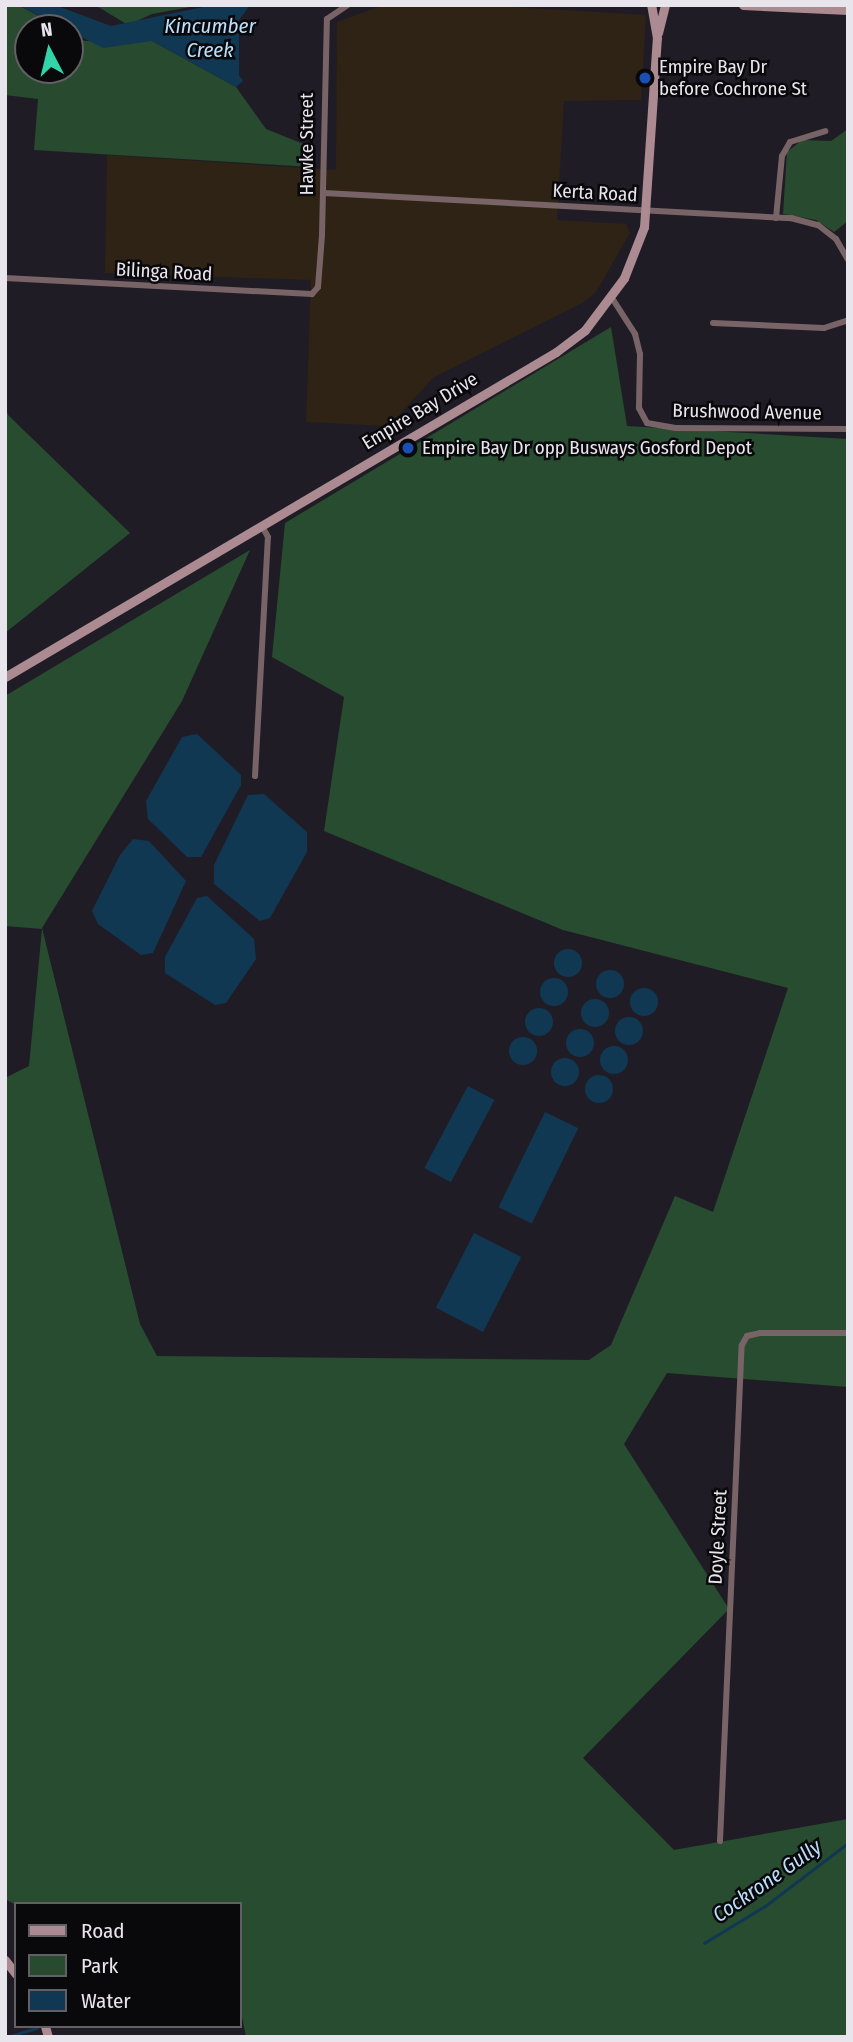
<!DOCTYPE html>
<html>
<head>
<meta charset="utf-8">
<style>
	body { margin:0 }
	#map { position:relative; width:853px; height:2042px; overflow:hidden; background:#201c25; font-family:"Fira Sans Condensed",sans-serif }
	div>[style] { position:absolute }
	.industrial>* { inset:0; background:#2e2314 }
	.green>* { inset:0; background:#284a2f }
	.forest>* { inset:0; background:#284c30 }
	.water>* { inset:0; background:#113852; transform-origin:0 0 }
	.round { border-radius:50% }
	.stream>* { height:2.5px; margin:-1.25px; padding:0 1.25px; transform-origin:1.25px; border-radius:1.25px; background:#113852 }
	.minor>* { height:6px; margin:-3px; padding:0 3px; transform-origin:3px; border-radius:3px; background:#786367 }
	.secondary>* { height:9px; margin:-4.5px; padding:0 4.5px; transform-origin:4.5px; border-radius:4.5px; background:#ac8a91 }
	.dots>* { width:19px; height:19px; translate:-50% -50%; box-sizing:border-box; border:4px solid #09080b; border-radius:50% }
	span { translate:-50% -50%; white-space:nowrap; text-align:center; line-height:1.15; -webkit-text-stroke:5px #09080b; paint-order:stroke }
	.poi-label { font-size:19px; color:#e8e5ec }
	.left { translate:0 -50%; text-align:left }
	.street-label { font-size:19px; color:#e8e5ec }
	.water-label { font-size:21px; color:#badffc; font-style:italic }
	.frame { position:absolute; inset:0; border:7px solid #e8e5ec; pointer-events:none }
	.legend { position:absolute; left:14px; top:1902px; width:228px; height:126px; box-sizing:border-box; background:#09080b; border:2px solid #626065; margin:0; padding:9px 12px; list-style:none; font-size:21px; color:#e8e5ec }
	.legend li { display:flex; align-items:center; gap:14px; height:35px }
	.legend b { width:35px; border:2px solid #626065 }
	.north { position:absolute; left:14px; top:14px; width:70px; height:70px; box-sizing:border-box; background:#09080b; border:2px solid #626065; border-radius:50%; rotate:353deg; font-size:19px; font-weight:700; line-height:28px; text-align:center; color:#e8e5ec }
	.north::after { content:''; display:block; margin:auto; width:24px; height:32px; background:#32d4a9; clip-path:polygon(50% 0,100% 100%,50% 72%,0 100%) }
</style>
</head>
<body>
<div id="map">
	<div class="industrial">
		<div style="clip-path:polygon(384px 5px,479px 5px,646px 15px,641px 100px,564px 101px,557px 220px,626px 224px,630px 233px,596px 292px,584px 302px,434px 377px,389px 426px,306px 422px,311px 280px,105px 273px,107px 155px,336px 170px,337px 22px)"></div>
	</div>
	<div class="green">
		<div style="clip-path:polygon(5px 5px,18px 5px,61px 28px,28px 28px,28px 70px,70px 70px,70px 33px,85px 41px,152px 41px,236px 87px,266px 129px,311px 147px,311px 167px,34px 150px,38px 99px,5px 95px)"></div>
		<div style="clip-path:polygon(95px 5px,201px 5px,152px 14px,128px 25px)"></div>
		<div style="clip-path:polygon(848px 129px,848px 221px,834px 232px,816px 220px,783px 214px,787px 152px,802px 140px,831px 141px)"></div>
	</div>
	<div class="forest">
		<div style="clip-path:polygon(611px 327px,627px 426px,848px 439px,848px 1387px,667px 1373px,624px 1444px,729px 1609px,583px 1758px,674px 1850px,848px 1819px,848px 2037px,246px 2037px,240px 2006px,240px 1904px,16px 1905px,5px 1899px,5px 1078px,29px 1066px,42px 929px,5px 926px,5px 696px,250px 550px,182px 701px,42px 928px,140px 1324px,157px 1356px,589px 1360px,611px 1345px,675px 1196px,713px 1212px,788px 988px,563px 930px,324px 831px,344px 697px,272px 657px,285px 523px)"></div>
		<div style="clip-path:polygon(5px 406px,8px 415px,130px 533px,5px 633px)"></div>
	</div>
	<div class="water">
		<div style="clip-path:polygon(18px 5px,55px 5px,111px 26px,213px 5px,250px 5px,239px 20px,239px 75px,243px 81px,236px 87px,152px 41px,103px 48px)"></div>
		<div style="clip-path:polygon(197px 734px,241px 775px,241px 785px,201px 857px,187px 857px,148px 819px,146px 801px,182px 737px)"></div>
		<div style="clip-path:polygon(264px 794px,307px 832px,307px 852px,270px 918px,260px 921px,214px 884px,214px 865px,248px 795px)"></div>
		<div style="clip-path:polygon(133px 839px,149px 841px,186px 881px,153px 953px,141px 955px,98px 924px,92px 911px,120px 855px)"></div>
		<div style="clip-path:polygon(207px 896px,254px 939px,256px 959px,226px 1003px,215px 1005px,165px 973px,165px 957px,197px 898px)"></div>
		<div class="round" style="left:554px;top:949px;width:28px;height:28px"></div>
		<div class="round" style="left:596px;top:970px;width:28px;height:28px"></div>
		<div class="round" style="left:540px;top:978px;width:28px;height:28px"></div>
		<div class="round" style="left:630px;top:988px;width:28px;height:28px"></div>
		<div class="round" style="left:581px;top:999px;width:28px;height:28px"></div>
		<div class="round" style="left:525px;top:1008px;width:28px;height:28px"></div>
		<div class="round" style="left:615px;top:1017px;width:28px;height:28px"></div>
		<div class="round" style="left:566px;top:1029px;width:28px;height:28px"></div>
		<div class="round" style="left:509px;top:1037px;width:28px;height:28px"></div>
		<div class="round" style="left:600px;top:1046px;width:28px;height:28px"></div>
		<div class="round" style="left:551px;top:1058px;width:28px;height:28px"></div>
		<div class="round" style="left:585px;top:1075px;width:28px;height:28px"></div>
		<div style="left:468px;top:1086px;width:30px;height:93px;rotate:28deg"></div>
		<div style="left:545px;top:1112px;width:37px;height:106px;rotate:26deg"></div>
		<div style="left:474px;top:1233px;width:53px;height:84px;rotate:27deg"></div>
	</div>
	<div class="stream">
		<div style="left:704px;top:1943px;width:71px;rotate:-31.2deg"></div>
		<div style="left:765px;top:1906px;width:104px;rotate:-37.2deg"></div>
		<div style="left:7px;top:2037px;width:31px;rotate:-17deg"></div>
	</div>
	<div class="minor">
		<div style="left:324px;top:193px;width:468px;rotate:3.1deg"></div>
		<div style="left:791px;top:218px;width:28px;rotate:15deg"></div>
		<div style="left:818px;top:225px;width:23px;rotate:38deg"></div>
		<div style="left:836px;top:239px;width:24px;rotate:60deg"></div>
		<div style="left:776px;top:218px;width:62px;rotate:-84.5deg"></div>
		<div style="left:782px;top:156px;width:16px;rotate:-60deg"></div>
		<div style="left:790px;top:142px;width:37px;rotate:-17deg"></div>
		<div style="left:5px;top:278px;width:307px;rotate:3deg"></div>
		<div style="left:312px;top:294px;width:9px;rotate:-49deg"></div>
		<div style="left:318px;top:287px;width:52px;rotate:-85.6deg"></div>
		<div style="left:322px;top:235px;width:216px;rotate:-88.7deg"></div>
		<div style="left:327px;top:19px;width:25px;rotate:-34deg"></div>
		<div style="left:612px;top:298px;width:43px;rotate:57.4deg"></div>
		<div style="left:635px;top:334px;width:21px;rotate:76deg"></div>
		<div style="left:640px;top:354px;width:54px;rotate:91.1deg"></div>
		<div style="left:639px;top:408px;width:17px;rotate:62deg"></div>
		<div style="left:647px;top:423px;width:29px;rotate:10deg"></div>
		<div style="left:676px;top:428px;width:172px;rotate:0.3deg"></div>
		<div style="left:713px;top:323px;width:111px;rotate:2.6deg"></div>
		<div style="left:824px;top:328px;width:25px;rotate:-18deg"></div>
		<div style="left:255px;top:776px;width:239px;rotate:-86.9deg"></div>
		<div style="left:268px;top:537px;width:13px;rotate:-119deg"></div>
		<div style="left:720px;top:1841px;width:496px;rotate:-87.5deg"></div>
		<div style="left:742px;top:1345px;width:10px;rotate:-61deg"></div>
		<div style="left:747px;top:1336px;width:13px;rotate:-13deg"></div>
		<div style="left:760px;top:1333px;width:88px"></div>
	</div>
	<div class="secondary">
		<div style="left:743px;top:5px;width:105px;rotate:2.7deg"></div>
		<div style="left:658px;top:33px;width:29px;rotate:-76deg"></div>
		<div style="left:5px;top:677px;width:640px;rotate:-30.53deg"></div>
		<div style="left:556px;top:352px;width:36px;rotate:-37deg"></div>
		<div style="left:585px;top:330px;width:65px;rotate:-53.1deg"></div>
		<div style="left:624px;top:278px;width:55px;rotate:-68.6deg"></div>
		<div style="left:644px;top:227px;width:189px;rotate:-86.1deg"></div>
		<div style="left:657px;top:38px;width:34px;rotate:-100deg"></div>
		<div style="left:5px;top:1960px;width:18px;rotate:52deg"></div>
		<div style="left:45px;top:2026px;width:11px;rotate:75deg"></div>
	</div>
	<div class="dots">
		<div style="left:645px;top:78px;background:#1a4fb4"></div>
		<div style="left:408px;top:448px;background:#1a4fb4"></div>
	</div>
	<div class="poi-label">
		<span class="left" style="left:659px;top:78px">Empire Bay Dr<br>before Cochrone St</span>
		<span class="left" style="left:422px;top:448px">Empire Bay Dr opp Busways Gosford Depot</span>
	</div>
	<div class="street-label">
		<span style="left:307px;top:144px;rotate:-90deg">Hawke Street</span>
		<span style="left:595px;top:193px;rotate:3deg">Kerta Road</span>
		<span style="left:164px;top:272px;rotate:3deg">Bilinga Road</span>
		<span style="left:420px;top:411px;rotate:-31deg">Empire Bay Drive</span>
		<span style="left:747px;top:412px;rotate:1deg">Brushwood Avenue</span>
		<span style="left:718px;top:1537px;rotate:-87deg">Doyle Street</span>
	</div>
	<div class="water-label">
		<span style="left:210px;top:38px">Kincumber<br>Creek</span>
		<span style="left:767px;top:1881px;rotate:-35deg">Cockrone Gully</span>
	</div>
	<div class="frame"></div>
	<ul class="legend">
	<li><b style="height:9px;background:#ac8a91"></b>Road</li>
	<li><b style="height:19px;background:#284a2f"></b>Park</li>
	<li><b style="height:19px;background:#113852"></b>Water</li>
	</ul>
	<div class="north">N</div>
</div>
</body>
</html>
